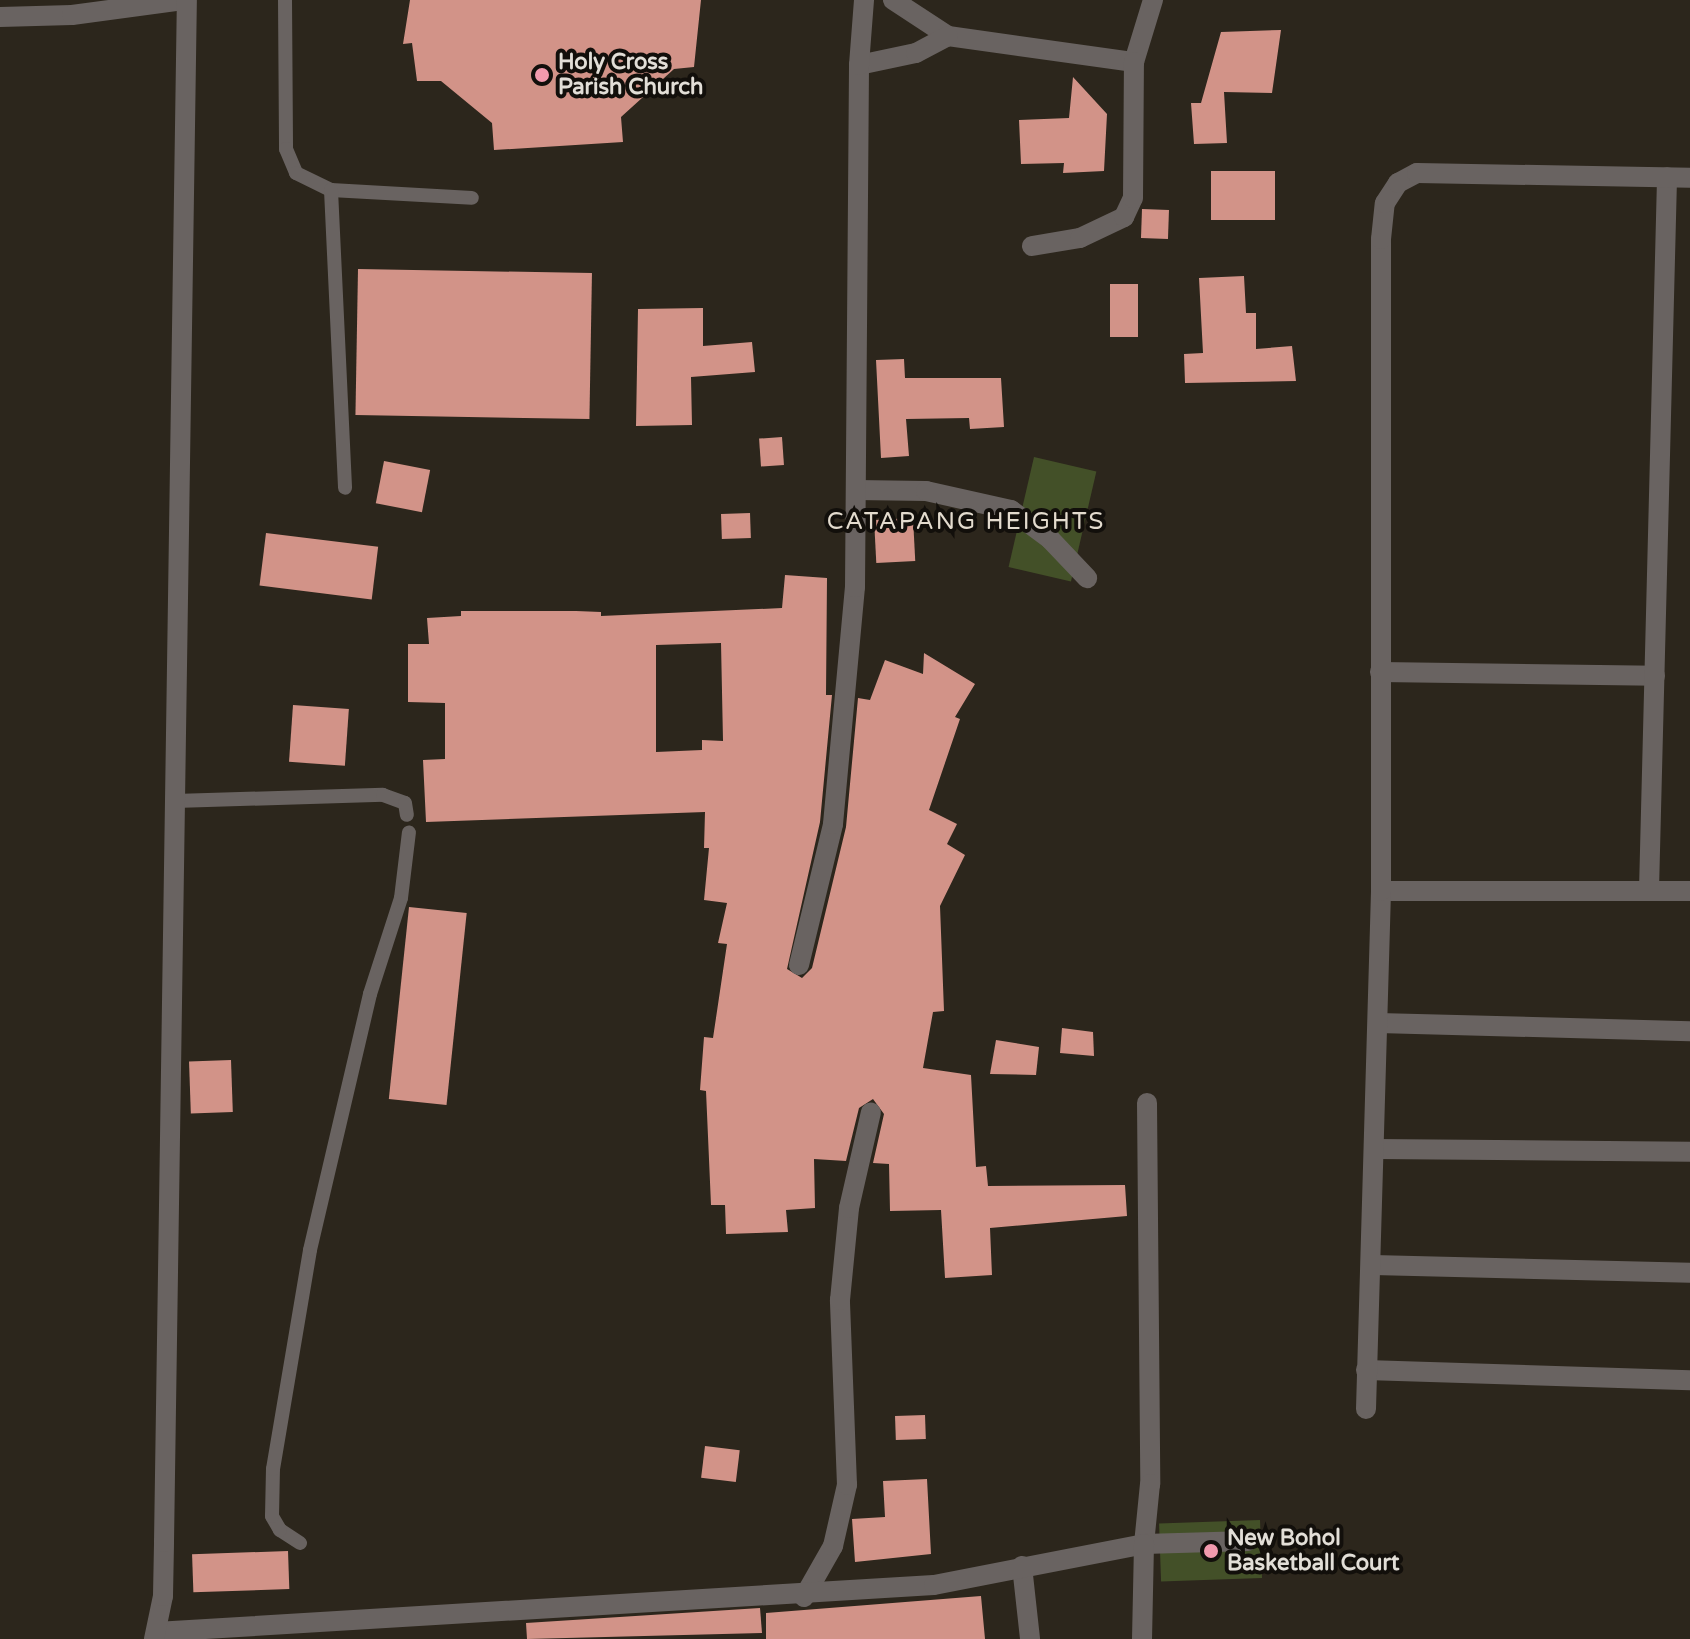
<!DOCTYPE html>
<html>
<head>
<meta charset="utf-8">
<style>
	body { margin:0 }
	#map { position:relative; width:1690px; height:1639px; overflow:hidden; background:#2c261c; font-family:"Varela Round",sans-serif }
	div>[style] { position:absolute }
	.green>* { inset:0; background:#435028; transform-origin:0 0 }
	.building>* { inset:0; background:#d29388; transform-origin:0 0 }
	.service>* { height:14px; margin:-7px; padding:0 7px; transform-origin:7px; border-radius:7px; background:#696361 }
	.minor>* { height:20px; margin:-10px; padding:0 10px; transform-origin:10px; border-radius:10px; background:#696361 }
	.tertiary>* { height:20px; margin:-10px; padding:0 10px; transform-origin:10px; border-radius:10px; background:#696361 }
	.dots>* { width:22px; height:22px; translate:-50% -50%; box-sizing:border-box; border:4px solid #120f0b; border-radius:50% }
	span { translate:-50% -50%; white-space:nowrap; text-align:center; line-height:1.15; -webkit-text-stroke:8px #120f0b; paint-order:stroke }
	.poi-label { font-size:22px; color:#e2ded7; font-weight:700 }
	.left { translate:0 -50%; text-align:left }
	.neighbourhood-label { font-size:24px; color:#e3dbce; letter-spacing:2px }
</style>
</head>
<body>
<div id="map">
	<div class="green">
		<div style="left:1034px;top:457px;width:64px;height:113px;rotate:13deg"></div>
		<div style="left:1260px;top:1520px;width:58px;height:101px;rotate:88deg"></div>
	</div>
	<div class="building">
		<div style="clip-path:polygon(410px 0,701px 0,694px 67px,674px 69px,621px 117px,623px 142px,494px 150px,492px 123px,441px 81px,417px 81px,412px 43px,403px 44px)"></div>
		<div style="clip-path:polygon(1281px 30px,1272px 93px,1224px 92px,1227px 143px,1194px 144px,1191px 103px,1201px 103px,1221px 32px)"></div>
		<div style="clip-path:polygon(1073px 77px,1107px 114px,1104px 171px,1063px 173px,1064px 163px,1021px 164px,1019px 120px,1069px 118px)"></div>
		<div style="left:1275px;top:171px;width:49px;height:64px;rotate:90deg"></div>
		<div style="left:1142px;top:209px;width:27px;height:29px;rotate:2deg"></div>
		<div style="left:358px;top:269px;width:234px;height:146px;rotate:1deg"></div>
		<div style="clip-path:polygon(1244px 276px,1246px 313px,1256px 313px,1256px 349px,1292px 346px,1296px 381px,1185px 383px,1184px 354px,1203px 353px,1199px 278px)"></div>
		<div style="left:1110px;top:284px;width:28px;height:53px"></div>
		<div style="clip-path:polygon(703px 308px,703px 346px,752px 342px,755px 372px,691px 377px,692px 425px,636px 426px,638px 309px)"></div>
		<div style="clip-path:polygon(904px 359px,905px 378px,1001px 378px,1004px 427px,970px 429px,969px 418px,906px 419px,909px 456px,881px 458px,876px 360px)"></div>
		<div style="left:782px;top:437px;width:28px;height:23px;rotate:86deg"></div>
		<div style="left:384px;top:461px;width:47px;height:43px;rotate:11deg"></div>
		<div style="left:750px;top:513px;width:25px;height:29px;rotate:88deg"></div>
		<div style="left:913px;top:518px;width:43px;height:39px;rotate:87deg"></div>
		<div style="left:266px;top:533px;width:113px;height:53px;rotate:7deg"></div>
		<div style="clip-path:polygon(evenodd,785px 575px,827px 578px,826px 695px,832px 695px,820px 822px,787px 969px,802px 978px,812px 968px,846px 827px,858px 698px,870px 700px,885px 660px,923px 674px,924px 653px,975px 684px,955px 717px,960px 719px,929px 810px,957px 824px,947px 844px,965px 855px,940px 906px,944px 1011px,933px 1012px,923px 1068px,971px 1075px,976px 1167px,986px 1166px,988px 1186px,1125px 1185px,1127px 1216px,990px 1228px,992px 1275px,945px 1278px,941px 1210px,890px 1211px,889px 1164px,873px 1163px,884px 1114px,873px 1099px,859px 1108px,846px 1161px,814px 1159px,815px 1208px,786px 1210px,788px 1232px,726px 1234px,725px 1205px,711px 1205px,706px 1091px,700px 1090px,704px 1037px,713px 1038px,727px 944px,718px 943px,727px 903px,704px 900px,709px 848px,704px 848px,705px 812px,426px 822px,423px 760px,445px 759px,445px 703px,408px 702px,408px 644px,429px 644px,427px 618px,461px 616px,461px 611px,576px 611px,601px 612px,601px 616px,782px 608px,785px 575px,721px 643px,723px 741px,702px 740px,702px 750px,656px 752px,656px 645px,721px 643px)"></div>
		<div style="left:293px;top:705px;width:56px;height:57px;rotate:4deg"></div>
		<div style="left:409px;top:907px;width:58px;height:193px;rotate:6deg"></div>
		<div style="clip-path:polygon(1062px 1028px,1093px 1032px,1094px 1056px,1060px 1053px)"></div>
		<div style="clip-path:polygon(996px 1040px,1039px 1047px,1036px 1075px,990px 1074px)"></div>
		<div style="left:231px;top:1060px;width:52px;height:42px;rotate:88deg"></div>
		<div style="left:925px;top:1415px;width:24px;height:30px;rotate:88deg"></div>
		<div style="left:705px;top:1446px;width:35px;height:32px;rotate:7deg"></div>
		<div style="clip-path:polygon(927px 1479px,931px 1554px,855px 1562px,852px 1519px,885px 1517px,883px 1481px)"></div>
		<div style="left:288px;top:1551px;width:38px;height:96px;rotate:88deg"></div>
		<div style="clip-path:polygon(981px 1596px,985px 1639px,766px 1639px,766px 1613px)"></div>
		<div style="clip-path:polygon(760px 1608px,762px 1633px,527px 1639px,526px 1623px)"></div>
	</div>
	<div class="service">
		<div style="left:285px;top:0;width:149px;rotate:89.6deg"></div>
		<div style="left:286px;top:149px;width:26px;rotate:67deg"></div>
		<div style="left:296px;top:173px;width:39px;rotate:26deg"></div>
		<div style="left:331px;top:190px;width:141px;rotate:3.2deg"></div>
		<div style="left:331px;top:190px;width:298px;rotate:87.3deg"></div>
		<div style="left:175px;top:801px;width:208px;rotate:-1.7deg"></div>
		<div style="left:383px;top:795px;width:23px;rotate:20deg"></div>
		<div style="left:405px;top:803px;width:12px;rotate:81deg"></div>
		<div style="left:300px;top:1543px;width:24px;rotate:-147deg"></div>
		<div style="left:280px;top:1530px;width:16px;rotate:-120deg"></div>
		<div style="left:272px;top:1516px;width:47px;rotate:-88.8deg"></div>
		<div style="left:273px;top:1469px;width:222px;rotate:-80.4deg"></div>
		<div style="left:310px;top:1250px;width:263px;rotate:-76.8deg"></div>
		<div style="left:370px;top:994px;width:101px;rotate:-72.1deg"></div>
		<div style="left:401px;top:898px;width:66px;rotate:-83.1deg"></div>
	</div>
	<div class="minor">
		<div style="left:893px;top:0;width:66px;rotate:33.2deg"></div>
		<div style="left:948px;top:36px;width:188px;rotate:8deg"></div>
		<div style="left:1134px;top:62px;width:65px;rotate:-73deg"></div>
		<div style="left:0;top:17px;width:72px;rotate:-1.6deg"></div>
		<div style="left:72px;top:15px;width:112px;rotate:-7.7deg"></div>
		<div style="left:859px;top:65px;width:58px;rotate:-11.9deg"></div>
		<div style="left:916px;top:53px;width:36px;rotate:-28deg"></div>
		<div style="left:1032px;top:246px;width:49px;rotate:-9.5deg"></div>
		<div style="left:1080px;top:238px;width:49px;rotate:-25.5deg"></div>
		<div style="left:1124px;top:217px;width:21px;rotate:-65deg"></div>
		<div style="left:1133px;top:198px;width:136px;rotate:-89.6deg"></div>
		<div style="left:856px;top:490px;width:70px;rotate:0.8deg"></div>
		<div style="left:926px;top:491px;width:87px;rotate:12.6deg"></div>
		<div style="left:1011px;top:510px;width:49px;rotate:36.6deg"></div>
		<div style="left:1050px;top:539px;width:54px;rotate:46.5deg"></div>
		<div style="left:1380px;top:672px;width:275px;rotate:0.8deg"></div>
		<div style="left:1649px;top:890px;width:713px;rotate:-88.55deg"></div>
		<div style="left:1381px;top:891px;width:309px"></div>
		<div style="left:799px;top:965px;width:145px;rotate:-76.4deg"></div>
		<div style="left:833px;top:824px;width:238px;rotate:-84.7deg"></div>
		<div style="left:855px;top:587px;width:522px;rotate:-89.56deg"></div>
		<div style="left:859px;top:65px;width:65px;rotate:-85.6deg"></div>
		<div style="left:1378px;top:1023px;width:312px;rotate:1.5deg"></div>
		<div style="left:1147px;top:1103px;width:381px;rotate:89.5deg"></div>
		<div style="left:1150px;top:1484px;width:60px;rotate:95.7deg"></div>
		<div style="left:1144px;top:1544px;width:104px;rotate:-1.7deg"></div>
		<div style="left:1376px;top:1149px;width:314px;rotate:0.5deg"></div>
		<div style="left:1373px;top:1265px;width:317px;rotate:1.4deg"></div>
		<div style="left:1366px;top:1370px;width:324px;rotate:1.8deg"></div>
		<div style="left:1366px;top:1409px;width:518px;rotate:-88.34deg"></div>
		<div style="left:1381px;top:891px;width:652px;rotate:-90deg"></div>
		<div style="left:1381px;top:239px;width:36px;rotate:-84deg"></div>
		<div style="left:1385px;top:203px;width:24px;rotate:-57deg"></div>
		<div style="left:1398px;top:183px;width:21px;rotate:-28deg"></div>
		<div style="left:1417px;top:173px;width:273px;rotate:1deg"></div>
		<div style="left:1022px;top:1566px;width:73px;rotate:83.7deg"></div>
		<div style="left:804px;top:1597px;width:59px;rotate:-60.4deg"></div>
		<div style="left:833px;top:1546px;width:63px;rotate:-77.1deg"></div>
		<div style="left:847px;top:1485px;width:185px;rotate:-92.2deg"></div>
		<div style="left:840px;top:1300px;width:92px;rotate:-84.4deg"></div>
		<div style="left:849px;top:1208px;width:98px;rotate:-77.1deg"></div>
		<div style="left:156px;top:1632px;width:779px;rotate:-3.46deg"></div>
		<div style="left:934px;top:1585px;width:214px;rotate:-11deg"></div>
		<div style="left:1144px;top:1544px;width:95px;rotate:91.2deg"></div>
	</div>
	<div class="tertiary">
		<div style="left:154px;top:1639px;width:44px;rotate:-78.2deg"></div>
		<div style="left:163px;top:1596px;width:54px;rotate:-88.9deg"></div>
		<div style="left:164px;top:1542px;width:1542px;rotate:-89.15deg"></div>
	</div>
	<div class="dots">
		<div style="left:542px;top:75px;background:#f29aad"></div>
		<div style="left:1211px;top:1551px;background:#f29aad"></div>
	</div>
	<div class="poi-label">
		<span class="left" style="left:558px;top:75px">Holy Cross<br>Parish Church</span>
		<span class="left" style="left:1227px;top:1551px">New Bohol<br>Basketball Court</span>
	</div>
	<div class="neighbourhood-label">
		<span style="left:966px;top:522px">CATAPANG HEIGHTS</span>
	</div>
</div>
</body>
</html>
